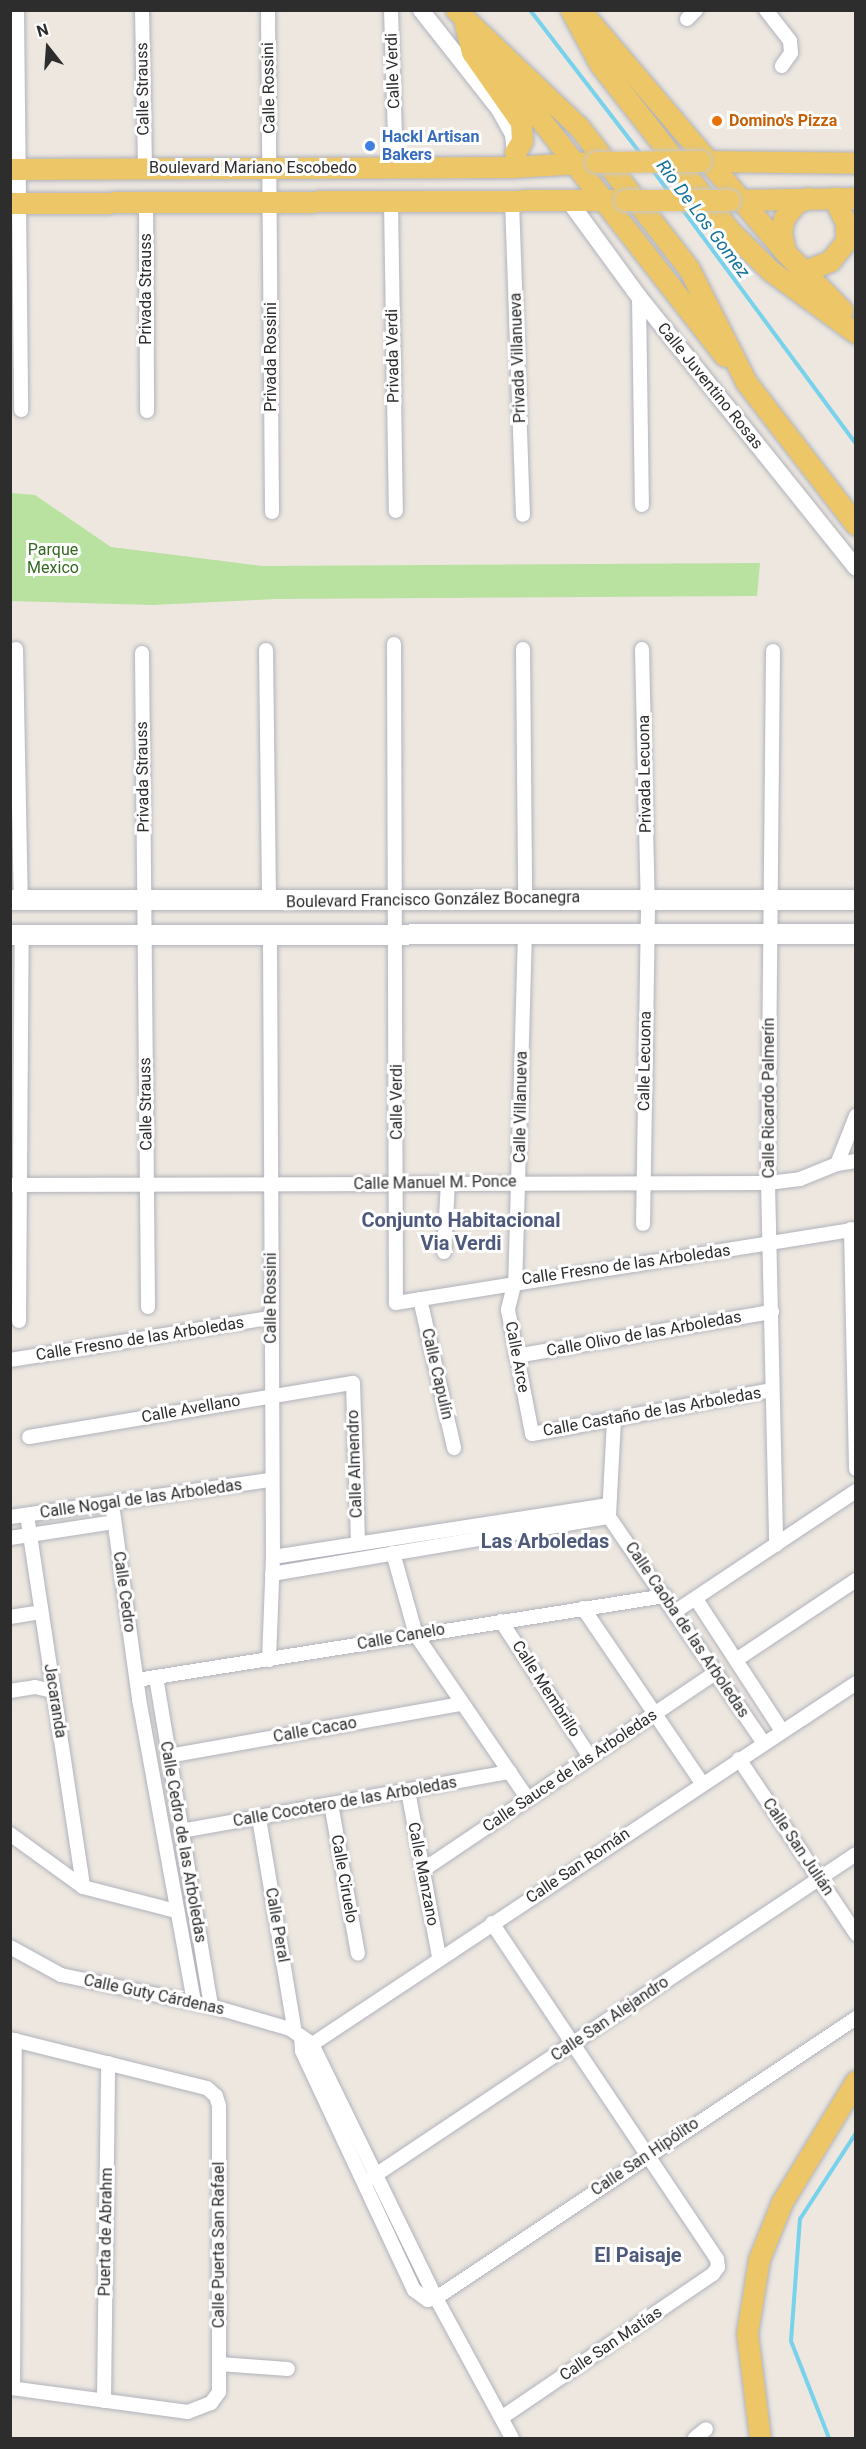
<!DOCTYPE html>
<html>
<head>
<meta charset="utf-8">
<style>
	body { margin:0 }
	#map { position:relative; width:866px; height:2449px; overflow:hidden; background:#ede7e0; font-family:Roboto,sans-serif }
	div>[style] { position:absolute }
	.green>* { inset:0; background:#b9e19f }
	.stream>* { height:4px; margin:-2px; padding:0 2px; transform-origin:2px; border-radius:2px; background:#78d2eb }
	.roads { filter:drop-shadow(0 0 2px #b0b3bc) drop-shadow(0 0 2px #b0b3bc) }
	.minor>* { height:14px; margin:-7px; padding:0 7px; transform-origin:7px; border-radius:7px; background:#fff }
	.tertiary>* { height:16px; margin:-8px; padding:0 8px; transform-origin:8px; border-radius:8px; background:#fff }
	.secondary>* { height:20px; margin:-10px; padding:0 10px; transform-origin:10px; border-radius:10px; background:#fff }
	.primary>* { height:21px; margin:-10.5px; padding:0 10.5px; transform-origin:10.5px; border-radius:10.5px; background:#ecc667 }
	.bridges { filter:drop-shadow(0 0 2px #c8c8c8) drop-shadow(0 0 2px #c8c8c8) }
	.primary-bridge>* { height:21px; margin:-10.5px; padding:0 10.5px; transform-origin:10.5px; border-radius:10.5px; background:#ecc667 }
	.dots>* { width:16px; height:16px; translate:-50% -50%; box-sizing:border-box; border:3px solid #fff; border-radius:50% }
	span { translate:-50% -50%; white-space:nowrap; text-align:center; line-height:1.15; -webkit-text-stroke:6px #fff; paint-order:stroke }
	.street-label { font-size:16px; color:#2d2d2d }
	.food-label { font-size:16px; color:#c56008; font-weight:700 }
	.left { translate:0 -50%; text-align:left }
	.shop-label { font-size:16px; color:#366cbe; font-weight:700 }
	.park-label { font-size:16px; color:#31681e }
	.water-label { font-size:18px; color:#13739a; font-style:italic }
	.quarter-label { font-size:20px; color:#4e597c; font-weight:700 }
	.frame { position:absolute; inset:0; border:12px solid #2d2d2d; pointer-events:none }
	.north { position:absolute; left:18px; top:18px; width:60px; height:60px; -webkit-text-stroke:4px #fff; paint-order:stroke; rotate:343deg; font-size:16px; font-weight:700; line-height:24px; text-align:center; color:#2d2d2d }
	.north::after { content:''; display:block; margin:auto; width:21px; height:27px; background:#2d2d2d; clip-path:polygon(50% 0,100% 100%,50% 72%,0 100%) }
</style>
</head>
<body>
<div id="map">
	<div class="green">
		<div style="clip-path:polygon(11px 493px,35px 495px,111px 547px,263px 566px,760px 563px,757px 596px,277px 599px,153px 605px,11px 601px)"></div>
	</div>
	<div class="stream">
		<div style="left:530px;top:10px;width:182px;rotate:52.4deg"></div>
		<div style="left:651px;top:168px;width:31px;rotate:53deg"></div>
		<div style="left:680px;top:206px;width:296px;rotate:53.5deg"></div>
		<div style="left:829px;top:2438px;width:104px;rotate:-111.4deg"></div>
		<div style="left:791px;top:2341px;width:122px;rotate:-85.8deg"></div>
		<div style="left:800px;top:2219px;width:103px;rotate:-56.9deg"></div>
	</div>
	<div class="roads">
		<div class="minor">
			<div style="left:17px;top:10px;width:400px;rotate:89.4deg"></div>
			<div style="left:142px;top:10px;width:158px;rotate:88.9deg"></div>
			<div style="left:268px;top:10px;width:502px;rotate:89.54deg"></div>
			<div style="left:391px;top:10px;width:158px;rotate:88.2deg"></div>
			<div style="left:766px;top:10px;width:39px;rotate:52deg"></div>
			<div style="left:790px;top:41px;width:12px;rotate:85deg"></div>
			<div style="left:791px;top:53px;width:16px;rotate:125deg"></div>
			<div style="left:687px;top:19px;width:13px;rotate:-45deg"></div>
			<div style="left:512px;top:201px;width:314px;rotate:88deg"></div>
			<div style="left:146px;top:202px;width:209px;rotate:89.7deg"></div>
			<div style="left:391px;top:202px;width:309px;rotate:89.1deg"></div>
			<div style="left:639px;top:297px;width:208px;rotate:89.2deg"></div>
			<div style="left:394px;top:644px;width:659px;rotate:89.83deg"></div>
			<div style="left:396px;top:1303px;width:466px;rotate:-9.1deg"></div>
			<div style="left:16px;top:649px;width:251px;rotate:88.9deg"></div>
			<div style="left:523px;top:649px;width:249px;rotate:89.5deg"></div>
			<div style="left:642px;top:649px;width:259px;rotate:88.7deg"></div>
			<div style="left:648px;top:908px;width:316px;rotate:90.9deg"></div>
			<div style="left:266px;top:650px;width:251px;rotate:89.3deg"></div>
			<div style="left:773px;top:651px;width:532px;rotate:90.54deg"></div>
			<div style="left:768px;top:1183px;width:362px;rotate:88.7deg"></div>
			<div style="left:142px;top:653px;width:654px;rotate:89.47deg"></div>
			<div style="left:525px;top:932px;width:349px;rotate:91.6deg"></div>
			<div style="left:515px;top:1281px;width:30px;rotate:104deg"></div>
			<div style="left:508px;top:1310px;width:126px;rotate:79deg"></div>
			<div style="left:532px;top:1434px;width:243px;rotate:-10.4deg"></div>
			<div style="left:837px;top:1164px;width:52px;rotate:-68.4deg"></div>
			<div style="left:10px;top:1185px;width:758px;rotate:-0.15deg"></div>
			<div style="left:768px;top:1183px;width:32px;rotate:-7deg"></div>
			<div style="left:800px;top:1179px;width:40px;rotate:-22deg"></div>
			<div style="left:837px;top:1164px;width:19px;rotate:-9deg"></div>
			<div style="left:851px;top:1229px;width:240px;rotate:88.8deg"></div>
			<div style="left:444px;top:1252px;width:69px;rotate:-86.7deg"></div>
			<div style="left:420px;top:1299px;width:153px;rotate:77.1deg"></div>
			<div style="left:19px;top:1321px;width:386px;rotate:-89.6deg"></div>
			<div style="left:516px;top:1356px;width:260px;rotate:-9.8deg"></div>
			<div style="left:10px;top:1360px;width:263px;rotate:-9.2deg"></div>
			<div style="left:614px;top:1420px;width:97px;rotate:93deg"></div>
			<div style="left:609px;top:1517px;width:274px;rotate:55.6deg"></div>
			<div style="left:29px;top:1437px;width:328px;rotate:-9.5deg"></div>
			<div style="left:353px;top:1383px;width:161px;rotate:88.2deg"></div>
			<div style="left:112px;top:1504px;width:197px;rotate:82.1deg"></div>
			<div style="left:139px;top:1699px;width:309px;rotate:79.7deg"></div>
			<div style="left:27px;top:1515px;width:376px;rotate:81.4deg"></div>
			<div style="left:10px;top:1517px;width:264px;rotate:-8.1deg"></div>
			<div style="left:10px;top:1538px;width:105px;rotate:-8.7deg"></div>
			<div style="left:393px;top:1553px;width:85px;rotate:74.3deg"></div>
			<div style="left:416px;top:1635px;width:199px;rotate:55.7deg"></div>
			<div style="left:273px;top:1557px;width:338px;rotate:-8.8deg"></div>
			<div style="left:272px;top:1574px;width:342px;rotate:-9.6deg"></div>
			<div style="left:696px;top:1599px;width:158px;rotate:56.9deg"></div>
			<div style="left:583px;top:1608px;width:212px;rotate:55.8deg"></div>
			<div style="left:676px;top:1611px;width:216px;rotate:-33.7deg"></div>
			<div style="left:10px;top:1617px;width:31px;rotate:-9deg"></div>
			<div style="left:501px;top:1621px;width:163px;rotate:56.8deg"></div>
			<div style="left:269px;top:1660px;width:103px;rotate:-87.8deg"></div>
			<div style="left:273px;top:1557px;width:621px;rotate:-90.28deg"></div>
			<div style="left:736px;top:1660px;width:144px;rotate:-33.7deg"></div>
			<div style="left:156px;top:1677px;width:334px;rotate:80.5deg"></div>
			<div style="left:137px;top:1680px;width:535px;rotate:-9.04deg"></div>
			<div style="left:10px;top:1691px;width:25px;rotate:-9deg"></div>
			<div style="left:35px;top:1687px;width:18px;rotate:13deg"></div>
			<div style="left:169px;top:1756px;width:297px;rotate:-10.1deg"></div>
			<div style="left:739px;top:1759px;width:211px;rotate:56.2deg"></div>
			<div style="left:408px;top:1791px;width:169px;rotate:79.4deg"></div>
			<div style="left:331px;top:1804px;width:152px;rotate:79.8deg"></div>
			<div style="left:259px;top:1818px;width:217px;rotate:80.5deg"></div>
			<div style="left:181px;top:1831px;width:334px;rotate:-10.2deg"></div>
			<div style="left:10px;top:1834px;width:90px;rotate:36deg"></div>
			<div style="left:83px;top:1887px;width:96px;rotate:14.5deg"></div>
			<div style="left:423px;top:1870px;width:354px;rotate:-34deg"></div>
			<div style="left:492px;top:1923px;width:404px;rotate:56.2deg"></div>
			<div style="left:717px;top:2259px;width:8px;rotate:83deg"></div>
			<div style="left:718px;top:2267px;width:9px;rotate:126deg"></div>
			<div style="left:713px;top:2274px;width:256px;rotate:145.8deg"></div>
			<div style="left:10px;top:1947px;width:58px;rotate:28.8deg"></div>
			<div style="left:61px;top:1975px;width:153px;rotate:11.7deg"></div>
			<div style="left:211px;top:2006px;width:82px;rotate:16.2deg"></div>
			<div style="left:290px;top:2029px;width:27px;rotate:34deg"></div>
			<div style="left:312px;top:2044px;width:283px;rotate:64deg"></div>
			<div style="left:436px;top:2298px;width:159px;rotate:61.5deg"></div>
			<div style="left:301px;top:2036px;width:15px;rotate:86deg"></div>
			<div style="left:302px;top:2051px;width:264px;rotate:64.9deg"></div>
			<div style="left:414px;top:2290px;width:17px;rotate:36deg"></div>
			<div style="left:428px;top:2300px;width:8px;rotate:-14deg"></div>
			<div style="left:436px;top:2298px;width:505px;rotate:-33.69deg"></div>
			<div style="left:10px;top:2039px;width:203px;rotate:14deg"></div>
			<div style="left:207px;top:2088px;width:12px;rotate:42deg"></div>
			<div style="left:216px;top:2096px;width:10px;rotate:73deg"></div>
			<div style="left:219px;top:2106px;width:286px;rotate:90deg"></div>
			<div style="left:219px;top:2392px;width:14px;rotate:126deg"></div>
			<div style="left:211px;top:2403px;width:25px;rotate:159deg"></div>
			<div style="left:188px;top:2412px;width:180px;rotate:-172.3deg"></div>
			<div style="left:305px;top:2049px;width:661px;rotate:-33.59deg"></div>
			<div style="left:371px;top:2178px;width:583px;rotate:-33.74deg"></div>
			<div style="left:219px;top:2364px;width:69px;rotate:4.1deg"></div>
			<div style="left:13px;top:2388px;width:348px;rotate:-89.7deg"></div>
			<div style="left:104px;top:2401px;width:338px;rotate:-89.3deg"></div>
			<div style="left:695px;top:2438px;width:14px;rotate:-39deg"></div>
		</div>
		<div class="tertiary">
			<div style="left:421px;top:10px;width:126px;rotate:51.8deg"></div>
			<div style="left:499px;top:109px;width:29px;rotate:61deg"></div>
			<div style="left:513px;top:134px;width:19px;rotate:84deg"></div>
			<div style="left:569px;top:201px;width:119px;rotate:53.9deg"></div>
			<div style="left:639px;top:297px;width:347px;rotate:51.3deg"></div>
		</div>
		<div class="secondary">
			<div style="left:10px;top:900px;width:846px"></div>
			<div style="left:10px;top:935px;width:846px;rotate:-0.07deg"></div>
		</div>
		<div class="primary">
			<div style="left:456px;top:10px;width:170px;rotate:43.6deg"></div>
			<div style="left:579px;top:127px;width:180px;rotate:52.2deg"></div>
			<div style="left:689px;top:269px;width:127px;rotate:63.2deg"></div>
			<div style="left:746px;top:382px;width:180px;rotate:52.4deg"></div>
			<div style="left:571px;top:10px;width:61px;rotate:61.8deg"></div>
			<div style="left:600px;top:64px;width:210px;rotate:52.1deg"></div>
			<div style="left:729px;top:230px;width:59px;rotate:44.3deg"></div>
			<div style="left:771px;top:271px;width:105px;rotate:36.1deg"></div>
			<div style="left:580px;top:10px;width:319px;rotate:49.7deg"></div>
			<div style="left:786px;top:253px;width:80px;rotate:45.5deg"></div>
			<div style="left:464px;top:20px;width:33px;rotate:76deg"></div>
			<div style="left:472px;top:52px;width:85px;rotate:55deg"></div>
			<div style="left:521px;top:122px;width:19px;rotate:87deg"></div>
			<div style="left:522px;top:141px;width:13px;rotate:122deg"></div>
			<div style="left:488px;top:52px;width:385px;rotate:52.1deg"></div>
			<div style="left:703px;top:161px;width:153px;rotate:0.7deg"></div>
			<div style="left:10px;top:169px;width:502px;rotate:-0.23deg"></div>
			<div style="left:512px;top:167px;width:84px;rotate:-3.4deg"></div>
			<div style="left:733px;top:200px;width:123px;rotate:-0.9deg"></div>
			<div style="left:10px;top:203px;width:615px;rotate:-0.28deg"></div>
			<div style="left:785px;top:252px;width:20px;rotate:-101deg"></div>
			<div style="left:781px;top:232px;width:14px;rotate:-78deg"></div>
			<div style="left:784px;top:218px;width:19px;rotate:-51deg"></div>
			<div style="left:796px;top:203px;width:13px;rotate:-23deg"></div>
			<div style="left:804px;top:271px;width:28px;rotate:-21deg"></div>
			<div style="left:830px;top:261px;width:26px;rotate:-51deg"></div>
			<div style="left:846px;top:241px;width:18px;rotate:-90deg"></div>
			<div style="left:846px;top:223px;width:28px;rotate:-116deg"></div>
			<div style="left:760px;top:2438px;width:106px;rotate:-97.1deg"></div>
			<div style="left:747px;top:2333px;width:75px;rotate:-80.8deg"></div>
			<div style="left:759px;top:2259px;width:61px;rotate:-68deg"></div>
			<div style="left:782px;top:2202px;width:142px;rotate:-58.6deg"></div>
		</div>
	</div>
	<div class="bridges">
		<div class="primary-bridge">
			<div style="left:596px;top:162px;width:104px;rotate:-0.6deg"></div>
			<div style="left:625px;top:200px;width:104px"></div>
		</div>
	</div>
	<div class="dots">
		<div style="left:717px;top:121px;background:#e8710a"></div>
		<div style="left:370px;top:146px;background:#3f7fe0"></div>
	</div>
	<div class="street-label">
		<span style="left:393px;top:71px;rotate:-92deg">Calle Verdi</span>
		<span style="left:269px;top:88px;rotate:-91deg">Calle Rossini</span>
		<span style="left:143px;top:89px;rotate:-91deg">Calle Strauss</span>
		<span style="left:253px;top:168px">Boulevard Mariano Escobedo</span>
		<span style="left:146px;top:289px;rotate:-90deg">Privada Strauss</span>
		<span style="left:393px;top:356px;rotate:-91deg">Privada Verdi</span>
		<span style="left:271px;top:357px;rotate:-90deg">Privada Rossini</span>
		<span style="left:518px;top:358px;rotate:-92deg">Privada Villanueva</span>
		<span style="left:710px;top:386px;rotate:51deg">Calle Juventino Rosas</span>
		<span style="left:645px;top:774px;rotate:-91deg">Privada Lecuona</span>
		<span style="left:143px;top:777px;rotate:-91deg">Privada Strauss</span>
		<span style="left:433px;top:900px;rotate:-1deg">Boulevard Francisco González Bocanegra</span>
		<span style="left:645px;top:1061px;rotate:-89deg">Calle Lecuona</span>
		<span style="left:769px;top:1098px;rotate:-90deg">Calle Ricardo Palmerín</span>
		<span style="left:397px;top:1102px;rotate:-90deg">Calle Verdi</span>
		<span style="left:146px;top:1104px;rotate:-91deg">Calle Strauss</span>
		<span style="left:521px;top:1107px;rotate:-89deg">Calle Villanueva</span>
		<span style="left:435px;top:1183px;rotate:-1deg">Calle Manuel M. Ponce</span>
		<span style="left:626px;top:1265px;rotate:-8deg">Calle Fresno de las Arboledas</span>
		<span style="left:271px;top:1298px;rotate:-90deg">Calle Rossini</span>
		<span style="left:644px;top:1334px;rotate:-10deg">Calle Olivo de las Arboledas</span>
		<span style="left:140px;top:1339px;rotate:-9deg">Calle Fresno de las Arboledas</span>
		<span style="left:517px;top:1357px;rotate:79deg">Calle Arce</span>
		<span style="left:437px;top:1374px;rotate:77deg">Calle Capulín</span>
		<span style="left:191px;top:1409px;rotate:-10deg">Calle Avellano</span>
		<span style="left:652px;top:1412px;rotate:-10deg">Calle Castaño de las Arboledas</span>
		<span style="left:355px;top:1464px;rotate:-92deg">Calle Almendro</span>
		<span style="left:141px;top:1499px;rotate:-8deg">Calle Nogal de las Arboledas</span>
		<span style="left:124px;top:1592px;rotate:82deg">Calle Cedro</span>
		<span style="left:687px;top:1630px;rotate:56deg">Calle Caoba de las Arboledas</span>
		<span style="left:401px;top:1637px;rotate:-10deg">Calle Canelo</span>
		<span style="left:546px;top:1689px;rotate:57deg">Calle Membrillo</span>
		<span style="left:55px;top:1701px;rotate:81deg">Jacaranda</span>
		<span style="left:315px;top:1730px;rotate:-10deg">Calle Cacao</span>
		<span style="left:570px;top:1771px;rotate:-34deg">Calle Sauce de las Arboledas</span>
		<span style="left:345px;top:1802px;rotate:-10deg">Calle Cocotero de las Arboledas</span>
		<span style="left:183px;top:1842px;rotate:80deg">Calle Cedro de las Arboledas</span>
		<span style="left:798px;top:1847px;rotate:56deg">Calle San Julián</span>
		<span style="left:578px;top:1866px;rotate:-34deg">Calle San Román</span>
		<span style="left:423px;top:1874px;rotate:79deg">Calle Manzano</span>
		<span style="left:344px;top:1879px;rotate:80deg">Calle Ciruelo</span>
		<span style="left:277px;top:1925px;rotate:80deg">Calle Peral</span>
		<span style="left:154px;top:1995px;rotate:12deg">Calle Guty Cárdenas</span>
		<span style="left:610px;top:2019px;rotate:-34deg">Calle San Alejandro</span>
		<span style="left:645px;top:2157px;rotate:-34deg">Calle San Hipólito</span>
		<span style="left:106px;top:2232px;rotate:-89deg">Puerta de Abrahm</span>
		<span style="left:219px;top:2245px;rotate:-90deg">Calle Puerta San Rafael</span>
		<span style="left:611px;top:2344px;rotate:-34deg">Calle San Matías</span>
	</div>
	<div class="food-label">
		<span class="left" style="left:729px;top:121px">Domino's Pizza</span>
	</div>
	<div class="shop-label">
		<span class="left" style="left:382px;top:146px">Hackl Artisan<br>Bakers</span>
	</div>
	<div class="park-label">
		<span style="left:53px;top:559px">Parque<br>Mexico</span>
	</div>
	<div class="water-label">
		<span style="left:703px;top:219px;rotate:53deg">Rio De Los Gomez</span>
	</div>
	<div class="quarter-label">
		<span style="left:461px;top:1232px">Conjunto Habitacional<br>Via Verdi</span>
		<span style="left:545px;top:1541px">Las Arboledas</span>
		<span style="left:638px;top:2255px">El Paisaje</span>
	</div>
	<div class="frame"></div>
	<div class="north">N</div>
</div>
</body>
</html>
